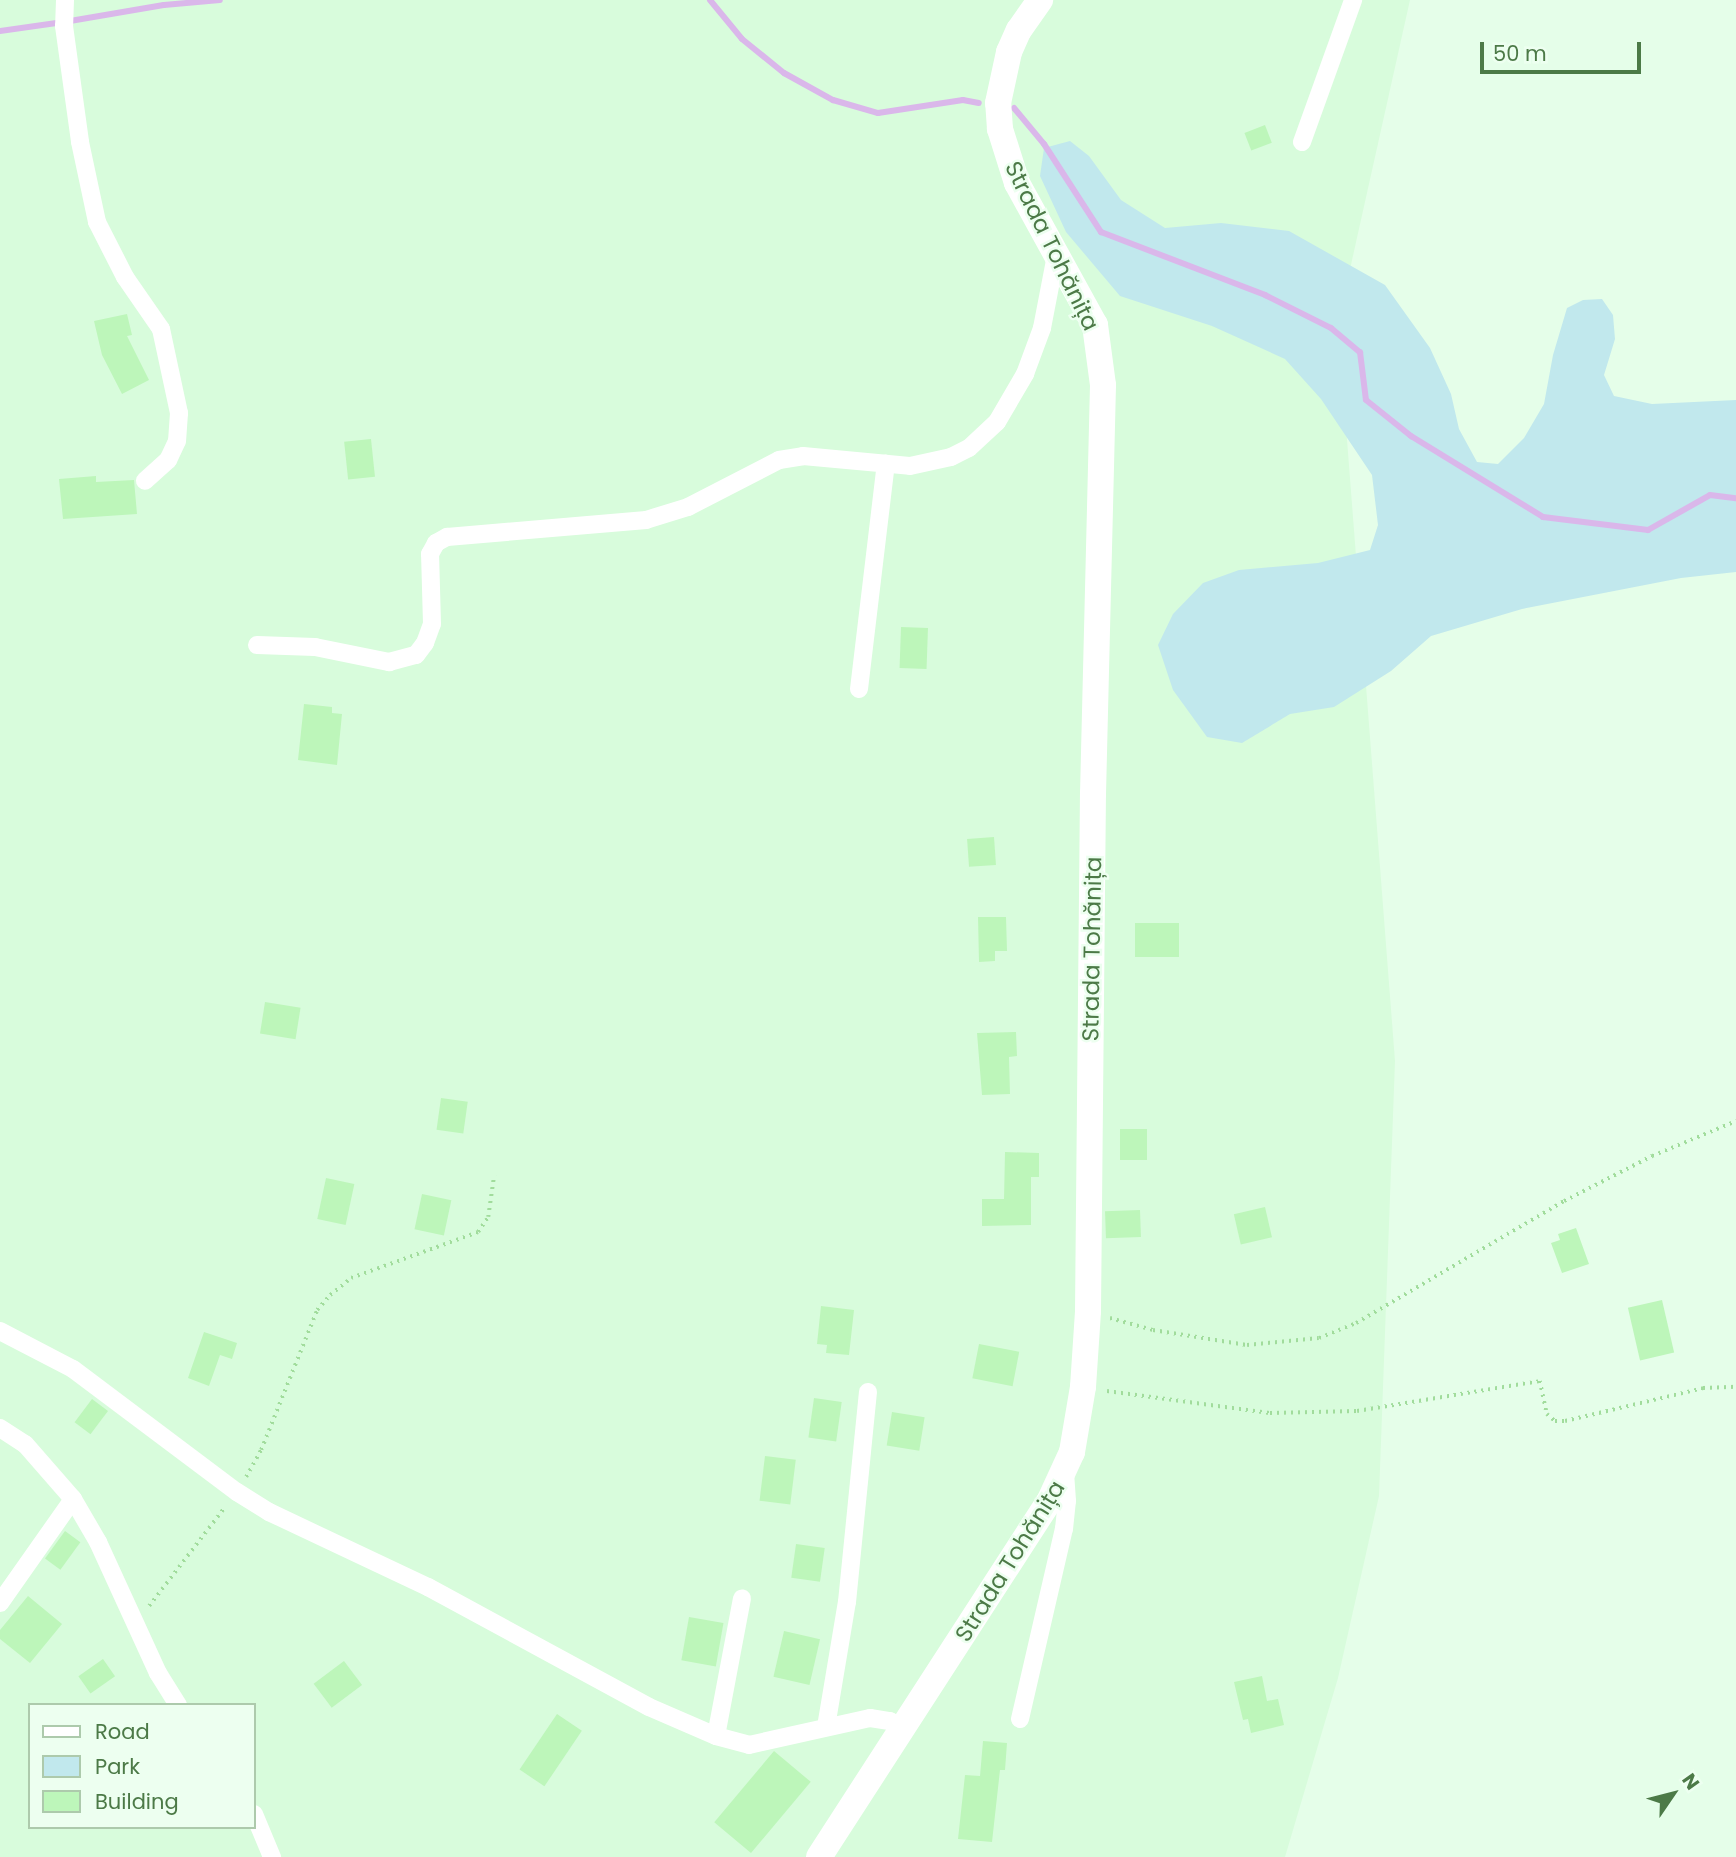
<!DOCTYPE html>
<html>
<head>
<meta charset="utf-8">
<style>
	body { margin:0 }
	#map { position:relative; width:1736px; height:1857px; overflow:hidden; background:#e5fee9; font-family:Poppins,sans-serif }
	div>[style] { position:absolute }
	.residential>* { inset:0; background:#d8fcdc }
	.green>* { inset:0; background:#c1e8ed }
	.stream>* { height:6px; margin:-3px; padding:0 3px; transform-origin:3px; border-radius:3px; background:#dab7ea }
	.building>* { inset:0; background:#bdf6ba; transform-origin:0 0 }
	.path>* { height:3.5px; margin-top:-1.75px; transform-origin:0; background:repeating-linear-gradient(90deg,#a1dc9c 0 2px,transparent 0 7px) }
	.minor>* { height:18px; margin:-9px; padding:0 9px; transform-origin:9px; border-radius:9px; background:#fff }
	.secondary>* { height:26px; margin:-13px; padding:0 13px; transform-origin:13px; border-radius:13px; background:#fff }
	span { translate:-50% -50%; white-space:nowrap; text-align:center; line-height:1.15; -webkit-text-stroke:5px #edfff0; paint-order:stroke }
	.street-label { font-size:23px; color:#4c7a47 }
	.legend { position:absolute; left:28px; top:1703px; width:228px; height:126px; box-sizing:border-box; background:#edfff0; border:2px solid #adcaac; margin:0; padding:9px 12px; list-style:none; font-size:21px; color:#4c7a47 }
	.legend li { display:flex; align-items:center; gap:14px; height:35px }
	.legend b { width:35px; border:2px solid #adcaac }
	.north { position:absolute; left:1638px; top:1759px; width:70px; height:70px; -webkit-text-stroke:5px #edfff0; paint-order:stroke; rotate:55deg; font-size:19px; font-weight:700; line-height:28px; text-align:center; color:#4c7a47 }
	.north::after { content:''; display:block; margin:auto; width:24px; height:32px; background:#4c7a47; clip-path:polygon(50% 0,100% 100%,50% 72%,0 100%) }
	.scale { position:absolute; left:1480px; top:42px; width:161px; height:32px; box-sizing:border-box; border:4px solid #4c7a47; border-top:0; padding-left:9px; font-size:21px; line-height:24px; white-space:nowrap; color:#4c7a47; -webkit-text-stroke:5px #edfff0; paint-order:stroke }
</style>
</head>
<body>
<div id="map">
	<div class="residential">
		<div style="clip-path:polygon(evenodd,0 0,1410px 0,1338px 323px,1395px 1061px,1379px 1496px,1338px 1678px,1285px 1857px,0 1857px,0 0,30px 1705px,254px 1705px,254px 1827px,30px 1827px,30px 1705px)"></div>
	</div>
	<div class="green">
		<div style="clip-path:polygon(1070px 141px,1089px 156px,1121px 200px,1165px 228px,1221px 223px,1289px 231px,1385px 285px,1430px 348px,1451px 394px,1459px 429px,1477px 462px,1498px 464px,1524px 438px,1544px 404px,1553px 355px,1567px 308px,1583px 300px,1602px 299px,1613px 315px,1615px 339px,1604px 375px,1614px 396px,1652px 404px,1736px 400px,1736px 572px,1681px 578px,1522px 609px,1431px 636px,1391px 671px,1334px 707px,1290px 714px,1242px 743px,1207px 737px,1173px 690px,1158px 645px,1173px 614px,1203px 583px,1239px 570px,1318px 563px,1370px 550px,1378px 525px,1372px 475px,1321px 399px,1285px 359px,1212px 326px,1120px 296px,1066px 232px,1040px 176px,1044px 148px)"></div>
	</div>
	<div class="stream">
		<div style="left:710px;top:0;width:50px;rotate:50.6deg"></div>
		<div style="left:742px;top:39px;width:54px;rotate:39deg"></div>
		<div style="left:784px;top:73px;width:56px;rotate:28.9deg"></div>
		<div style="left:833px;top:100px;width:47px;rotate:16.1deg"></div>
		<div style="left:878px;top:113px;width:86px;rotate:-8.7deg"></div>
		<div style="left:963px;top:100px;width:16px;rotate:11deg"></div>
		<div style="left:70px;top:21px;width:95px;rotate:-9.7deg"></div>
		<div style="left:164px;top:5px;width:56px;rotate:-5.1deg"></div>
		<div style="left:0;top:31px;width:57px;rotate:-8.1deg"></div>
		<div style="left:1014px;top:108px;width:47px;rotate:50.2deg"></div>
		<div style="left:1044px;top:144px;width:105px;rotate:57.1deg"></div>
		<div style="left:1101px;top:232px;width:176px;rotate:21deg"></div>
		<div style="left:1265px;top:295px;width:74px;rotate:26.6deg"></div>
		<div style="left:1331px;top:328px;width:38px;rotate:40deg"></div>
		<div style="left:1360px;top:352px;width:48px;rotate:82.9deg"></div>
		<div style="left:1366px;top:400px;width:58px;rotate:38.7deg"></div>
		<div style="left:1411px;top:436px;width:155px;rotate:31.5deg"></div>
		<div style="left:1543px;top:517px;width:106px;rotate:7.1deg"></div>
		<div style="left:1648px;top:530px;width:71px;rotate:-29.4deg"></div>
		<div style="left:1710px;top:495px;width:26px;rotate:7deg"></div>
	</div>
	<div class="building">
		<div style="left:1265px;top:125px;width:19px;height:22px;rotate:69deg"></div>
		<div style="clip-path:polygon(127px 314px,132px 335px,127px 336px,149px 380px,122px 394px,102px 355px,94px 321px)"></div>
		<div style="left:371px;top:439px;width:38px;height:27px;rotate:84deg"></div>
		<div style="clip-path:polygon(96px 476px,96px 482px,134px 480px,137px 514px,63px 519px,59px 479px)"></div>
		<div style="left:901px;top:627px;width:27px;height:41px;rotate:2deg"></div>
		<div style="clip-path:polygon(304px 704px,332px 707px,332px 713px,342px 714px,337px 765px,298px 760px)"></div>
		<div style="left:994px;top:837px;width:28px;height:27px;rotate:86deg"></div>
		<div style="clip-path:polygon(978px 917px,1006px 917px,1007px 951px,995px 951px,995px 961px,979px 962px)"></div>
		<div style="left:1179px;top:923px;width:34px;height:44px;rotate:90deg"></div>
		<div style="left:265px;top:1002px;width:36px;height:32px;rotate:9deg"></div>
		<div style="clip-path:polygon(1016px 1032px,1017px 1056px,1009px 1057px,1010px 1094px,982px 1095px,977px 1033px)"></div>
		<div style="left:441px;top:1098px;width:27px;height:32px;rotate:8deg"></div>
		<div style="left:1120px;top:1129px;width:27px;height:31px"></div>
		<div style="clip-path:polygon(1005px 1152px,1039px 1153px,1039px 1177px,1031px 1177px,1031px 1225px,982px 1226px,982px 1199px,1004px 1199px)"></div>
		<div style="left:326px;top:1178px;width:29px;height:42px;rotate:12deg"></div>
		<div style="left:422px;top:1194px;width:30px;height:36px;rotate:12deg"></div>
		<div style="left:1265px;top:1207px;width:31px;height:32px;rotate:77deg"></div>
		<div style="left:1140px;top:1210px;width:27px;height:35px;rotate:88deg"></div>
		<div style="clip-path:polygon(1576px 1228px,1589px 1264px,1562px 1273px,1551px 1243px,1560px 1240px,1558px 1234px)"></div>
		<div style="left:1662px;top:1300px;width:54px;height:35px;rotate:77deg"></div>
		<div style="clip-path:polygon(821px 1306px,854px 1310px,849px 1355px,826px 1353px,827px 1345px,817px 1344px)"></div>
		<div style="clip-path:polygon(204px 1332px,237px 1343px,232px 1359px,220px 1355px,209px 1386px,188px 1378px)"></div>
		<div style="left:979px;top:1344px;width:41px;height:35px;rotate:11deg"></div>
		<div style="left:814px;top:1398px;width:28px;height:40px;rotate:8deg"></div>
		<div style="left:92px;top:1399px;width:20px;height:29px;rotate:37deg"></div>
		<div style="left:892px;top:1412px;width:33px;height:34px;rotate:9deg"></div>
		<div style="left:765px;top:1456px;width:31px;height:45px;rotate:7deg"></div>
		<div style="left:65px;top:1531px;width:19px;height:34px;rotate:36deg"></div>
		<div style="left:796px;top:1544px;width:29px;height:34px;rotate:8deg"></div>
		<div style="clip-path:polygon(28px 1596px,62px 1624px,30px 1663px,0 1639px,0 1630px)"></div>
		<div style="left:689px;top:1617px;width:35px;height:44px;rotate:10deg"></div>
		<div style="left:784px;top:1631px;width:37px;height:47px;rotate:13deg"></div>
		<div style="left:103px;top:1659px;width:21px;height:30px;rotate:55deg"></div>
		<div style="left:344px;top:1661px;width:30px;height:38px;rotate:53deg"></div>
		<div style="clip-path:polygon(1262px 1676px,1267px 1701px,1278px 1699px,1284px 1725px,1251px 1733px,1248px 1719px,1243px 1720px,1234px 1682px)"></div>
		<div style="left:557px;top:1714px;width:30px;height:67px;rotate:34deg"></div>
		<div style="clip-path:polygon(983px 1741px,1007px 1743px,1005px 1770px,1000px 1770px,992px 1842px,958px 1839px,965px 1775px,980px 1776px)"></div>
		<div style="left:774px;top:1751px;width:48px;height:93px;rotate:40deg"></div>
	</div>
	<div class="path">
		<div style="left:1110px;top:1318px;width:45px;rotate:15.6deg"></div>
		<div style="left:1153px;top:1330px;width:95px;rotate:9.1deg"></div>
		<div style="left:1247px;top:1345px;width:72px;rotate:-5.6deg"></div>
		<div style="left:1319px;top:1338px;width:40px;rotate:-22deg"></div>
		<div style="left:1356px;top:1323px;width:241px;rotate:-30.4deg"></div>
		<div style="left:1564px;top:1201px;width:99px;rotate:-27.1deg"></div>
		<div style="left:1652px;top:1156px;width:91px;rotate:-22.6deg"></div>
		<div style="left:1107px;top:1391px;width:164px;rotate:7.7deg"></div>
		<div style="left:1270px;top:1413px;width:87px;rotate:-1.3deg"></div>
		<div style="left:1357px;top:1411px;width:185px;rotate:-9.3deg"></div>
		<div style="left:1540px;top:1381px;width:34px;rotate:78deg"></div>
		<div style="left:1547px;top:1414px;width:11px;rotate:41deg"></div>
		<div style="left:1555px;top:1421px;width:10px"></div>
		<div style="left:1565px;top:1421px;width:142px;rotate:-13.4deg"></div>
		<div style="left:1703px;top:1388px;width:33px;rotate:-2deg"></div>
		<div style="left:246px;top:1477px;width:31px;rotate:-61deg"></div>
		<div style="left:261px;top:1450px;width:151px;rotate:-68.2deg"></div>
		<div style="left:317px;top:1310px;width:20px;rotate:-49deg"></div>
		<div style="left:330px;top:1295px;width:27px;rotate:-39deg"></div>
		<div style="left:351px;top:1278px;width:135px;rotate:-19.9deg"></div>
		<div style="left:478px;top:1232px;width:18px;rotate:-56deg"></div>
		<div style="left:488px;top:1217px;width:42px;rotate:-81.9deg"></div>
		<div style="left:149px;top:1606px;width:125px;rotate:-52.5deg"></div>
	</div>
	<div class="minor">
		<div style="left:65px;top:0;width:26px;rotate:92deg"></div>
		<div style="left:64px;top:26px;width:117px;rotate:82.1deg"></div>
		<div style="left:80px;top:142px;width:82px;rotate:78deg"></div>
		<div style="left:97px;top:222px;width:62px;rotate:63deg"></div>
		<div style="left:125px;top:277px;width:63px;rotate:55.3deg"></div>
		<div style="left:161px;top:329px;width:86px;rotate:77.9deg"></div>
		<div style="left:179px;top:413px;width:28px;rotate:94deg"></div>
		<div style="left:177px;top:441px;width:21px;rotate:115deg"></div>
		<div style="left:168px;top:460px;width:31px;rotate:138deg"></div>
		<div style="left:1302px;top:142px;width:151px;rotate:-70.2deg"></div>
		<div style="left:257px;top:645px;width:58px;rotate:2deg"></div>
		<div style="left:315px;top:647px;width:76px;rotate:11.5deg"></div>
		<div style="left:389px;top:662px;width:28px;rotate:-15deg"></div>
		<div style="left:416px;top:655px;width:15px;rotate:-53deg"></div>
		<div style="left:425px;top:643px;width:20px;rotate:-70deg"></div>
		<div style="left:432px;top:624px;width:70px;rotate:-91.6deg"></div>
		<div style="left:430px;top:554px;width:13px;rotate:-61deg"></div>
		<div style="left:436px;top:543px;width:13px;rotate:-29deg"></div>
		<div style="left:447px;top:537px;width:200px;rotate:-4.9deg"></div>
		<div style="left:646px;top:520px;width:44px;rotate:-17.2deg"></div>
		<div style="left:688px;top:507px;width:102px;rotate:-27.3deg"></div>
		<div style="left:779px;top:460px;width:24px;rotate:-9deg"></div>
		<div style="left:803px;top:456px;width:107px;rotate:5.3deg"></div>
		<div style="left:910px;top:466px;width:42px;rotate:-12.4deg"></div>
		<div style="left:951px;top:457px;width:20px;rotate:-27deg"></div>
		<div style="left:969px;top:448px;width:38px;rotate:-43deg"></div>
		<div style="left:997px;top:422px;width:56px;rotate:-59.7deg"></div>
		<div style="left:1025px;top:374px;width:49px;rotate:-69.7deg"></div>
		<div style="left:1042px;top:328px;width:74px;rotate:-79.1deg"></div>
		<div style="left:859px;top:689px;width:227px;rotate:-83.2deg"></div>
		<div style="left:0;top:1331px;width:82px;rotate:27.5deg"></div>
		<div style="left:73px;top:1369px;width:205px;rotate:36.9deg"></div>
		<div style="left:237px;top:1492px;width:38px;rotate:32deg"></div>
		<div style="left:269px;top:1512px;width:176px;rotate:25.3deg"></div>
		<div style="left:428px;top:1587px;width:251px;rotate:28.5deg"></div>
		<div style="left:649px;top:1707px;width:73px;rotate:23.4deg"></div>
		<div style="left:716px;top:1736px;width:34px;rotate:15deg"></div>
		<div style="left:749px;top:1745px;width:124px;rotate:-12.6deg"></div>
		<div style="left:870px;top:1718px;width:20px;rotate:9deg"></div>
		<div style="left:890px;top:1721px;width:15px;rotate:37deg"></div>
		<div style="left:0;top:1428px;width:30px;rotate:33deg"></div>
		<div style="left:25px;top:1444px;width:73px;rotate:48.9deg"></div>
		<div style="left:73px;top:1499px;width:50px;rotate:59.8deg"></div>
		<div style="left:98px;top:1542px;width:144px;rotate:65.4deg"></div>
		<div style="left:158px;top:1673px;width:38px;rotate:58deg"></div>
		<div style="left:0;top:1603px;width:127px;rotate:-54.9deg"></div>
		<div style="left:1020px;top:1719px;width:195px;rotate:-77deg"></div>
		<div style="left:1064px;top:1529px;width:28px;rotate:-84deg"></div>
		<div style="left:1067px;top:1501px;width:28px;rotate:-94deg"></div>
		<div style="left:826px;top:1727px;width:127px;rotate:-80.5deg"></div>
		<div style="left:847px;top:1602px;width:211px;rotate:-84.3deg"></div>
		<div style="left:716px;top:1736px;width:140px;rotate:-79.3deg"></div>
		<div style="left:254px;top:1814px;width:47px;rotate:67.3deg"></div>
	</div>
	<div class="secondary">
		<div style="left:819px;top:1857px;width:423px;rotate:-57.1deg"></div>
		<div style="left:1049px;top:1502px;width:55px;rotate:-65.3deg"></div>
		<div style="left:1072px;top:1452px;width:66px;rotate:-80.4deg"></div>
		<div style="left:1083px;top:1387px;width:76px;rotate:-86.2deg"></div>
		<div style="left:1088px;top:1311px;width:517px;rotate:-89.45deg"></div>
		<div style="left:1093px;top:794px;width:409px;rotate:-88.6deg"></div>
		<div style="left:1103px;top:385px;width:61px;rotate:-97.6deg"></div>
		<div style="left:1095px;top:325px;width:162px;rotate:-118.8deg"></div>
		<div style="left:1017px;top:183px;width:57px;rotate:-107.5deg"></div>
		<div style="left:1000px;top:129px;width:26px;rotate:-94deg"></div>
		<div style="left:998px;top:103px;width:52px;rotate:-77.8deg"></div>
		<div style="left:1009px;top:52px;width:24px;rotate:-66deg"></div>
		<div style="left:1019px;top:30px;width:37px;rotate:-55deg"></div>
	</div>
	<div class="street-label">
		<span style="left:1052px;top:246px;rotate:64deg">Strada Tohănița</span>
		<span style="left:1092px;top:949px;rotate:-89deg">Strada Tohănița</span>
		<span style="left:1010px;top:1561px;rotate:-58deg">Strada Tohănița</span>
	</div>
	<ul class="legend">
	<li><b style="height:9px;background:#fff"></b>Road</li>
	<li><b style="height:19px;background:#c1e8ed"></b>Park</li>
	<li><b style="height:19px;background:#bdf6ba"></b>Building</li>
	</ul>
	<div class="north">N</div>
	<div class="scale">50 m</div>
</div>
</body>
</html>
